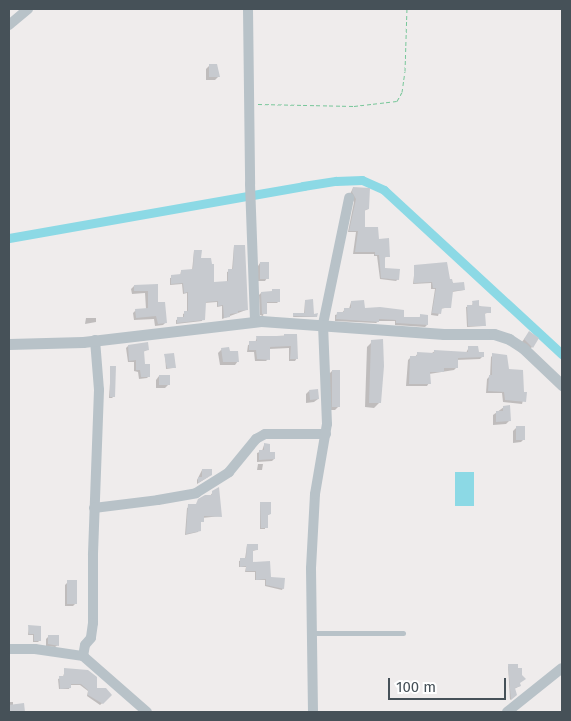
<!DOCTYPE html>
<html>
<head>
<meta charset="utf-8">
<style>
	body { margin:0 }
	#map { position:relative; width:571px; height:721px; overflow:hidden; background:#efecec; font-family:"Fira Sans",sans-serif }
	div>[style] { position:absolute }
	.water>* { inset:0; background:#8cd9e5; transform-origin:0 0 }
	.shadow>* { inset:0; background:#0003 }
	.canal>* { height:9px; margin:-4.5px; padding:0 4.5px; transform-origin:4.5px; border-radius:4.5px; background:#8cd9e5 }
	.building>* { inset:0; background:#c7cacf; transform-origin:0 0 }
	.path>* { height:1px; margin-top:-0.5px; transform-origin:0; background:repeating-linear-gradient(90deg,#77c699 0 4px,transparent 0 6.5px) }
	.service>* { height:5px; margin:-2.5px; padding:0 2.5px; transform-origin:2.5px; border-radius:2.5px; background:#b8c2c8 }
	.minor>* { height:10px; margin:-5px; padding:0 5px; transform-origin:5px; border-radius:5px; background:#b8c2c8 }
	.tertiary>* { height:11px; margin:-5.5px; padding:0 5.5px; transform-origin:5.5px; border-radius:5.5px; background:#b8c2c8 }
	span { translate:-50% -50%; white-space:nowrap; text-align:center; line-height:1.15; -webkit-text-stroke:4.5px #fff; paint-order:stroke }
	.frame { position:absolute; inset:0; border:10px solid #465158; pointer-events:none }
	.scale { position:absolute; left:388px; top:678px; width:118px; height:22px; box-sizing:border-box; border:2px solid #465158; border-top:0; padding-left:6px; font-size:15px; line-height:18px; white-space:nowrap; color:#465158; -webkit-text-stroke:4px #fff; paint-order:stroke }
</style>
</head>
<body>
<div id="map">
	<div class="water">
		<div style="left:455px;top:472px;width:19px;height:34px"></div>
	</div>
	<div class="shadow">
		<div style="clip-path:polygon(210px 65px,218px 77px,215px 80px,206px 80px,206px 69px)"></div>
		<div style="clip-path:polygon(353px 188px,368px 209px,364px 211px,364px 228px,377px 240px,388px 256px,384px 258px,384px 269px,398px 279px,396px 281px,380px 279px,377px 256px,374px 256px,374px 254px,353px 254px,356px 232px,348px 232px,354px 202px,350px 194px)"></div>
		<div style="clip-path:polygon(234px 246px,246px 310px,222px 319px,222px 306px,217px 307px,217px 302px,204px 303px,202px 321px,176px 324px,176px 320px,183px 318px,183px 314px,187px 312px,187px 293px,183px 294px,182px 284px,170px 285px,170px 278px,180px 276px,181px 271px,192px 271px,194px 251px,213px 284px,227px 283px,227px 272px,232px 270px)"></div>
		<div style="clip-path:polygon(260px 263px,267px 278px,265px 281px,258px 281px,258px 266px)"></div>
		<div style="clip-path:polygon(415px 267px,449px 280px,464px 290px,452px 292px,450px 307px,440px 309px,438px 316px,431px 315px,435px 289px,431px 289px,431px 283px,413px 284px)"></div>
		<div style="clip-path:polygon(134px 286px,157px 286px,157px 304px,166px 322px,163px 325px,155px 326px,154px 319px,134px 320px,133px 313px,136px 310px,146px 309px,145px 293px,132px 294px,131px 289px)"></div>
		<div style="clip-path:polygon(261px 293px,279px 301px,277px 303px,266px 303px,263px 316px,260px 315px,259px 295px)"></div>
		<div style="clip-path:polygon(305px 301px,313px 315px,316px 317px,293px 317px,294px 314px,304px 314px)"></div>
		<div style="clip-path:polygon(351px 302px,363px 310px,403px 318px,418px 318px,421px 316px,427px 325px,425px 327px,395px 325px,395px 321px,379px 321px,376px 323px,335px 321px,335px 315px,342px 313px,345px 309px,349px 309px)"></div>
		<div style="clip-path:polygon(473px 302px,490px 312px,484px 314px,483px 326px,467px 327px,466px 307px,472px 306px)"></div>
		<div style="clip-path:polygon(86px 318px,96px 318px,96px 322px,85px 324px)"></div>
		<div style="clip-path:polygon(529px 333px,532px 347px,529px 350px,521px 343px)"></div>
		<div style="clip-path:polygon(296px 335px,297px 358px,295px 361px,289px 361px,289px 348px,269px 349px,268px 359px,266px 361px,255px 361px,254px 352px,247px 352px,248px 345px,255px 343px,257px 337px)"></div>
		<div style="clip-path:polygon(372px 342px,379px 403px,374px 408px,365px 407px,367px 347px)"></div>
		<div style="clip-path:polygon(128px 346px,147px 350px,143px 352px,143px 365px,149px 376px,147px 378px,139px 379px,138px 372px,134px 371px,134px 362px,128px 362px,126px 348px)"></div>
		<div style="clip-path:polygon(469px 347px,482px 357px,480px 359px,456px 360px,456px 368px,454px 370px,429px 374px,429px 383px,427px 386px,406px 386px,408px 360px,411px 357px,415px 357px,418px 353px,432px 353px,435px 351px,466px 353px)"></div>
		<div style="clip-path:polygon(222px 349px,238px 361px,235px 365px,220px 365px,218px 353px)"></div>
		<div style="clip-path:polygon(165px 355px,175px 367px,173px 368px,166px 369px)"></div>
		<div style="clip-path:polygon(493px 355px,522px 393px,525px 393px,522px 404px,503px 402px,502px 393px,486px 393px,487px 379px,490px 376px,491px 357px)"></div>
		<div style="clip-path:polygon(111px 368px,113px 397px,112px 398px,109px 398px)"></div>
		<div style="clip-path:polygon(332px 371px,339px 406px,335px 410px,330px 410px,329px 374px)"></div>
		<div style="clip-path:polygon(159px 376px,169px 384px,165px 388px,156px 388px,156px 380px)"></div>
		<div style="clip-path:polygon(309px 391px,318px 399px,314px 402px,306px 403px,306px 394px)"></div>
		<div style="clip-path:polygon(504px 407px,510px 420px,506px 424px,493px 425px,493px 415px)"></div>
		<div style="clip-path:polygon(516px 428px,524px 439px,521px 442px,513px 443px,513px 431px)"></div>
		<div style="clip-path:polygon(264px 445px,268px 453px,274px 459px,272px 461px,257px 462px,257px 453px,262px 451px)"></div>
		<div style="clip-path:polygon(258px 464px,263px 464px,262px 470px,257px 470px)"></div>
		<div style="clip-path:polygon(202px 470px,208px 477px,197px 484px,197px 480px)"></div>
		<div style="clip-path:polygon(213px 492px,221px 516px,202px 518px,198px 532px,185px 535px,187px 508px,195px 505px,210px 496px)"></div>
		<div style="clip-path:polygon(260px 503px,270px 514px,266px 516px,265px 529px,260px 529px)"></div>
		<div style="clip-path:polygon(247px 545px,257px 550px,252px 551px,252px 563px,283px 588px,282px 590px,265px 586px,265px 580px,255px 580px,255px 572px,245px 572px,246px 567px,239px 567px,239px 561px,245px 559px)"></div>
		<div style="clip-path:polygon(68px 582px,76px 603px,73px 606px,65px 606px,65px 585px)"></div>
		<div style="clip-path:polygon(29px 626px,40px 640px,38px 642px,33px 642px,33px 635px,28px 635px)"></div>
		<div style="clip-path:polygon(48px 637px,58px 645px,55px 647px,46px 646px,46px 639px)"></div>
		<div style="clip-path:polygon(508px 665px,520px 686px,514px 689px,516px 695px,510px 700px)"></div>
		<div style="clip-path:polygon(65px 670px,96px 690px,111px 695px,100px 705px,87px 696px,88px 691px,80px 685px,70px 685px,69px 689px,59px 689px,58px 679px,63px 677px)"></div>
		<div style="clip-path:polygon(9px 702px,13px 702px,13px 705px,23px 704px,24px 712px,9px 712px)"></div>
	</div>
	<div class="canal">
		<div style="left:9px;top:238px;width:299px;rotate:-10deg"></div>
		<div style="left:303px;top:186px;width:33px;rotate:-9deg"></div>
		<div style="left:336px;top:181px;width:26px;rotate:-2deg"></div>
		<div style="left:362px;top:180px;width:24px;rotate:24deg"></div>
		<div style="left:384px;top:190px;width:242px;rotate:42.7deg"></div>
	</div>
	<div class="building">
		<div style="clip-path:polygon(209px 64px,217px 64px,220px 77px,209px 77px)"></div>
		<div style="clip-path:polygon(353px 187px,370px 188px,369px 209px,365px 210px,365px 227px,378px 227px,379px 239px,389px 238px,390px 257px,385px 257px,385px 268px,400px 269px,399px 280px,381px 278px,379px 255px,375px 255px,375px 252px,355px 252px,358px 231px,349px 231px,356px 199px,352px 192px)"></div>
		<div style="clip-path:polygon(234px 245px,245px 245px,248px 310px,238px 311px,238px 313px,230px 314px,230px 317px,224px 318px,223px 305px,218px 306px,218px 301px,206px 302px,205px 320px,177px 323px,177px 317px,184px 317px,184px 311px,188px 311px,188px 292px,184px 293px,183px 283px,171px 284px,171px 275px,181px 274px,181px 270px,193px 269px,194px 250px,202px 250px,201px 258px,211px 258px,212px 264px,214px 264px,214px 282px,228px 281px,228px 269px,233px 269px)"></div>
		<div style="left:260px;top:262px;width:9px;height:17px"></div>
		<div style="clip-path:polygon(447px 262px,450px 279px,452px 279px,453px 283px,464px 282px,465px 290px,453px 291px,451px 308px,442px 308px,441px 314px,432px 313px,436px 288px,433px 288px,432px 282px,414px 283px,414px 265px)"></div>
		<div style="clip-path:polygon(158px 284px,158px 302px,165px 302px,167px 323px,158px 324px,156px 316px,136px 318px,135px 309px,148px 308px,148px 291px,134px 291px,134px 285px)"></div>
		<div style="clip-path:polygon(272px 289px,280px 289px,280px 302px,267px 302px,267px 314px,262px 314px,261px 292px,272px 291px)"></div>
		<div style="clip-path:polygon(313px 299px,314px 314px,318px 313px,317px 317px,293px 316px,293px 313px,305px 313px,305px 300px)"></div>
		<div style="clip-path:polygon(364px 300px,365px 308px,380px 307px,404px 310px,404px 317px,420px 317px,420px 314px,428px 315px,428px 325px,396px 323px,396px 320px,379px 319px,379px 322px,336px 319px,337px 312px,344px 312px,344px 308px,351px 308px,351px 301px)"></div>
		<div style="clip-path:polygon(479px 300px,479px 306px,491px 307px,491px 313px,485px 313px,486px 326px,465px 326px,468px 326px,467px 305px,473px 305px,472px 301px)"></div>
		<div style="clip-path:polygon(529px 331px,539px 338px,533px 348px,524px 339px)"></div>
		<div style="clip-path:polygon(284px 334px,297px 334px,298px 359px,290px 359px,291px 346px,270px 347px,270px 360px,257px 359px,256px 350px,249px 350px,249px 341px,257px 341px,256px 336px,284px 336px)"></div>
		<div style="clip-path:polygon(383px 339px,384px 366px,381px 403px,369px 403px,371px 340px)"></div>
		<div style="clip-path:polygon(148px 342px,149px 350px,144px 351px,145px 364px,150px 364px,150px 377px,141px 377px,140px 370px,136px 370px,136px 360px,129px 361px,128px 345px)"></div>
		<div style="clip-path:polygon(468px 346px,478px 346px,479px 352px,484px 352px,484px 357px,458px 358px,458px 368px,444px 368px,444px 372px,430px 372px,431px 384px,409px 384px,410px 356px,417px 356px,417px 352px,434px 353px,434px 350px,468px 352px)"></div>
		<div style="clip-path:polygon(229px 347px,230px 351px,238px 351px,239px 362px,223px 362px,221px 348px)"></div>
		<div style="clip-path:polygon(174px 353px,176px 368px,167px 368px,164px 354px)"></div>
		<div style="clip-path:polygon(492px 353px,507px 355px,509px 369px,523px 370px,524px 392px,527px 392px,526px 402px,505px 400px,504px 392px,488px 391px,489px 375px,492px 375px)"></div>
		<div style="clip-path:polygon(110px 366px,116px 366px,115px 397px,110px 397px)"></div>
		<div style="left:332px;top:370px;width:8px;height:37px"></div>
		<div style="left:159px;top:375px;width:11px;height:10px"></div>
		<div style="left:318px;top:389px;width:10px;height:9px;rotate:84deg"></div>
		<div style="clip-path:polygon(510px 405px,511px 421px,496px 422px,496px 411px,503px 411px,503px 406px)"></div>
		<div style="left:525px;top:426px;width:14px;height:9px;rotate:90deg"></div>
		<div style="clip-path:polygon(264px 443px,270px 444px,270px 452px,275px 452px,275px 459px,259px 460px,259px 450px,264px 450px)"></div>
		<div style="clip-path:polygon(202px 469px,212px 469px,212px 475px,198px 483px,198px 477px,202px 477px)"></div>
		<div style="clip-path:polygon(219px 487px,222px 517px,204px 516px,204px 522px,201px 522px,201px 531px,186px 534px,188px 504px,196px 504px,198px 499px,205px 495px,212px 495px,212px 491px)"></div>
		<div style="clip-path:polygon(260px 502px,271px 502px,271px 514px,268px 515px,268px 528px,261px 528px)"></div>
		<div style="clip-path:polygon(247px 544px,258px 544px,258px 550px,253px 550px,253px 562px,270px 561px,271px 577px,285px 578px,284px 589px,266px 585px,266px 579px,256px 580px,256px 571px,246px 571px,246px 566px,240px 567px,240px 558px,246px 558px)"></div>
		<div style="left:77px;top:580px;width:24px;height:10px;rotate:90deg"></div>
		<div style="clip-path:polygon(28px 625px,41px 626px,41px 641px,34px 641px,34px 634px,29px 634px)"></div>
		<div style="clip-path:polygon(48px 635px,59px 635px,59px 646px,48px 644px)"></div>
		<div style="clip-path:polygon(508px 664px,518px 664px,518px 668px,522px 668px,522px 675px,526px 679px,520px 683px,521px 686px,515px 688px,517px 695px,511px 700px)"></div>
		<div style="clip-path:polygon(64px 668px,88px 670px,97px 677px,97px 688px,106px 688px,112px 695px,103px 704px,88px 695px,88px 690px,81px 684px,71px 684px,71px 688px,60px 689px,59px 676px,64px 676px)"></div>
		<div style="clip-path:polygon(24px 703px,25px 712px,9px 711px,9px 705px)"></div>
	</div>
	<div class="path">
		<div style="left:258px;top:104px;width:96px;rotate:1.2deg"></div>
		<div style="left:354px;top:106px;width:43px;rotate:-6.6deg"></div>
		<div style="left:397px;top:101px;width:10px;rotate:-61deg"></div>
		<div style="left:402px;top:92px;width:21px;rotate:-82deg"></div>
		<div style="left:405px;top:71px;width:62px;rotate:-88.2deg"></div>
	</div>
	<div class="service">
		<div style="left:312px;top:633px;width:91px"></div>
	</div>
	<div class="minor">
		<div style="left:248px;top:9px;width:175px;rotate:89.3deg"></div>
		<div style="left:250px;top:184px;width:138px;rotate:87.9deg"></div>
		<div style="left:9px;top:25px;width:25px;rotate:-40deg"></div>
		<div style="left:95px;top:340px;width:50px;rotate:85.4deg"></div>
		<div style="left:99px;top:390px;width:165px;rotate:92.1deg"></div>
		<div style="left:93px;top:555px;width:68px;rotate:90deg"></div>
		<div style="left:93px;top:623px;width:15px;rotate:98deg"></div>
		<div style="left:91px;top:638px;width:9px;rotate:131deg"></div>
		<div style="left:85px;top:645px;width:11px;rotate:100deg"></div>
		<div style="left:83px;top:656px;width:85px;rotate:41.2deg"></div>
		<div style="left:94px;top:508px;width:64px;rotate:-7.1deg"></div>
		<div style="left:158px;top:500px;width:39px;rotate:-10deg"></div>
		<div style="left:196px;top:493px;width:39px;rotate:-32deg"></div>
		<div style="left:229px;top:472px;width:43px;rotate:-50.7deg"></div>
		<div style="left:256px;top:439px;width:10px;rotate:-29deg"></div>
		<div style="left:265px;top:434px;width:61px"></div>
		<div style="left:9px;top:649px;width:26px"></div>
		<div style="left:35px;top:649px;width:49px;rotate:8.3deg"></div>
		<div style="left:313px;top:712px;width:144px;rotate:-90.8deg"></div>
		<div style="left:311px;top:568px;width:74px;rotate:-86.9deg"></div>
		<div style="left:315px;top:494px;width:71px;rotate:-80.3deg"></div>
		<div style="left:327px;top:424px;width:100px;rotate:-92.3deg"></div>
		<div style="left:323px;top:324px;width:129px;rotate:-78.3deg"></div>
		<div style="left:507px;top:712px;width:70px;rotate:-38.7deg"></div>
	</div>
	<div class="tertiary">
		<div style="left:9px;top:344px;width:74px;rotate:-1.5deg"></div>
		<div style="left:83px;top:342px;width:179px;rotate:-6.7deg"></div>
		<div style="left:261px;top:321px;width:183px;rotate:4.1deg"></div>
		<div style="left:444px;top:334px;width:50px"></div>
		<div style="left:494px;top:334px;width:16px;rotate:18deg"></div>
		<div style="left:509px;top:339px;width:17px;rotate:33deg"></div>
		<div style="left:523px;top:348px;width:54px;rotate:43.5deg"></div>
	</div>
	<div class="frame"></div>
	<div class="scale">100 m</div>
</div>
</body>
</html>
